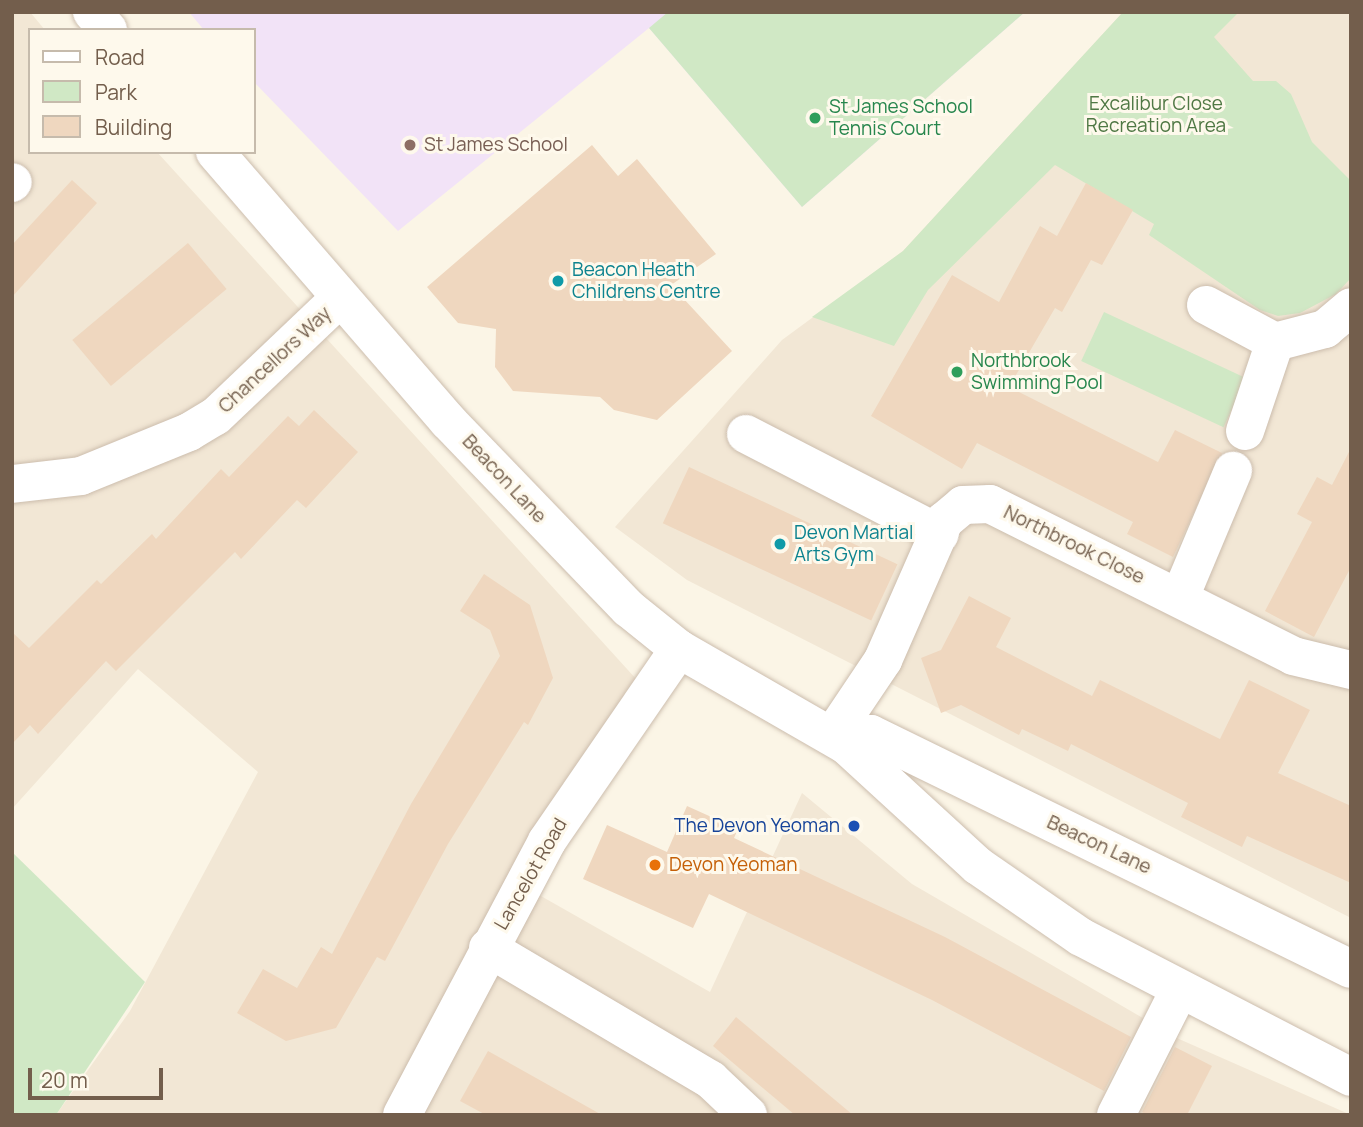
<!DOCTYPE html>
<html>
<head>
<meta charset="utf-8">
<style>
	body { margin:0 }
	#map { position:relative; width:1363px; height:1127px; overflow:hidden; background:#fbf5e6; font-family:Manrope,sans-serif }
	div>[style] { position:absolute }
	.residential>* { inset:0; background:#f2e7d5 }
	.education>* { inset:0; background:#f2e3f7 }
	.green>* { inset:0; background:#d0e8c5; transform-origin:0 0 }
	.building>* { inset:0; background:#efd7bf; transform-origin:0 0 }
	.roads { filter:drop-shadow(0 0 2px #ccbdad) drop-shadow(0 0 2px #ccbdad) }
	.minor>* { height:38px; margin:-19px; padding:0 19px; transform-origin:19px; border-radius:19px; background:#fff }
	.dots>* { width:19px; height:19px; translate:-50% -50%; box-sizing:border-box; border:4px solid #fef9ec; border-radius:50% }
	span { translate:-50% -50%; white-space:nowrap; text-align:center; line-height:1.15; -webkit-text-stroke:6px #fef9ec; paint-order:stroke }
	.park-label { font-size:19px; color:#4f7844 }
	.leisure-label { font-size:19px; color:#27864d }
	.left { translate:0 -50%; text-align:left }
	.education-label { font-size:19px; color:#785e54 }
	.culture-label { font-size:19px; color:#0d838f }
	.street-label { font-size:19px; color:#735e4c }
	.transit-label { font-size:19px; color:#164399 }
	.right { translate:-100% -50%; text-align:right }
	.food-label { font-size:19px; color:#c56008 }
	.frame { position:absolute; inset:0; border:14px solid #735e4c; pointer-events:none }
	.legend { position:absolute; left:28px; top:28px; width:228px; height:126px; box-sizing:border-box; background:#fef9ec; border:2px solid #c6bbac; margin:0; padding:9px 12px; list-style:none; font-size:21px; color:#735e4c }
	.legend li { display:flex; align-items:center; gap:14px; height:35px }
	.legend b { width:35px; border:2px solid #c6bbac }
	.scale { position:absolute; left:28px; top:1068px; width:135px; height:32px; box-sizing:border-box; border:4px solid #735e4c; border-top:0; padding-left:9px; font-size:21px; line-height:24px; white-space:nowrap; color:#735e4c; -webkit-text-stroke:5px #fef9ec; paint-order:stroke }
</style>
</head>
<body>
<div id="map">
	<div class="residential">
		<div style="clip-path:polygon(12px 12px,30px 12px,45px 30px,30px 30px,30px 152px,157px 152px,637px 680px,518px 883px,710px 992px,802px 793px,912px 884px,1179px 1039px,1351px 1115px,56px 1115px,130px 1011px,258px 772px,138px 669px,12px 809px)"></div>
		<div style="clip-path:polygon(1123px 12px,1351px 12px,1351px 918px,687px 580px,615px 527px,782px 340px,903px 251px)"></div>
	</div>
	<div class="education">
		<div style="clip-path:polygon(189px 12px,1025px 12px,802px 207px,649px 28px,398px 231px,254px 82px,254px 30px,204px 30px)"></div>
	</div>
	<div class="green">
		<div style="clip-path:polygon(668px 12px,1025px 12px,802px 207px,649px 28px)"></div>
		<div style="clip-path:polygon(1123px 12px,1239px 12px,1214px 37px,1253px 81px,1276px 81px,1291px 94px,1312px 142px,1351px 181px,1351px 278px,1336px 294px,1300px 313px,1278px 316px,1260px 310px,1149px 235px,1154px 224px,1055px 165px,928px 290px,894px 346px,812px 317px,903px 251px)"></div>
		<div style="left:1104px;top:312px;width:157px;height:54px;rotate:25deg"></div>
		<div style="clip-path:polygon(12px 852px,145px 982px,56px 1115px,12px 1115px)"></div>
	</div>
	<div class="building">
		<div style="clip-path:polygon(592px 145px,618px 176px,637px 159px,716px 254px,671px 285px,732px 351px,657px 420px,614px 410px,600px 397px,513px 391px,495px 367px,496px 329px,458px 323px,427px 287px)"></div>
		<div style="clip-path:polygon(72px 180px,97px 203px,12px 297px,12px 245px)"></div>
		<div style="clip-path:polygon(1086px 183px,1133px 210px,1102px 265px,1091px 260px,1062px 312px,1055px 308px,1009px 387px,1158px 462px,1175px 430px,1222px 453px,1173px 557px,1127px 534px,1133px 522px,977px 443px,962px 469px,871px 416px,952px 275px,999px 302px,1040px 226px,1057px 236px)"></div>
		<div style="left:188px;top:243px;width:60px;height:151px;rotate:50deg"></div>
		<div style="clip-path:polygon(314px 410px,358px 452px,306px 508px,297px 500px,241px 559px,235px 552px,116px 671px,106px 661px,38px 734px,30px 725px,12px 744px,12px 632px,29px 648px,97px 580px,101px 584px,152px 534px,156px 539px,221px 469px,229px 477px,288px 416px,299px 426px)"></div>
		<div style="clip-path:polygon(1351px 448px,1351px 567px,1314px 637px,1265px 611px,1312px 522px,1297px 514px,1317px 477px,1332px 485px)"></div>
		<div style="left:689px;top:467px;width:230px;height:62px;rotate:25deg"></div>
		<div style="clip-path:polygon(484px 574px,530px 605px,553px 678px,528px 725px,524px 722px,448px 844px,385px 961px,377px 957px,336px 1028px,286px 1041px,237px 1013px,263px 969px,297px 988px,321px 947px,332px 954px,411px 804px,500px 656px,490px 630px,460px 611px)"></div>
		<div style="clip-path:polygon(969px 596px,1011px 618px,996px 647px,1092px 696px,1100px 680px,1220px 739px,1249px 680px,1310px 710px,1278px 773px,1351px 806px,1351px 883px,1247px 836px,1242px 847px,1181px 817px,1188px 803px,1071px 744px,1068px 751px,1022px 729px,1019px 735px,961px 705px,941px 713px,921px 658px,941px 650px)"></div>
		<div style="clip-path:polygon(687px 806px,738px 829px,734px 838px,945px 937px,1131px 1037px,1104px 1091px,932px 1000px,709px 894px,693px 928px,583px 879px,607px 825px,667px 852px)"></div>
		<div style="clip-path:polygon(736px 1017px,853px 1115px,795px 1115px,713px 1046px)"></div>
		<div style="clip-path:polygon(1175px 1047px,1212px 1066px,1187px 1115px,1147px 1115px,1142px 1112px)"></div>
		<div style="clip-path:polygon(488px 1051px,602px 1115px,486px 1115px,460px 1101px)"></div>
	</div>
	<div class="roads">
		<div class="minor">
			<div style="left:92px;top:12px;width:24px;rotate:48deg"></div>
			<div style="left:215px;top:152px;width:356px;rotate:49.1deg"></div>
			<div style="left:448px;top:421px;width:260px;rotate:46.1deg"></div>
			<div style="left:628px;top:608px;width:65px;rotate:38.8deg"></div>
			<div style="left:679px;top:649px;width:193px;rotate:29.9deg"></div>
			<div style="left:846px;top:745px;width:179px;rotate:42.5deg"></div>
			<div style="left:978px;top:866px;width:125px;rotate:34.6deg"></div>
			<div style="left:1081px;top:937px;width:304px;rotate:27.4deg"></div>
			<div style="left:12px;top:183px;width:1px;rotate:-45deg"></div>
			<div style="left:1206px;top:305px;width:78px;rotate:28.2deg"></div>
			<div style="left:1275px;top:342px;width:52px;rotate:-14.6deg"></div>
			<div style="left:1325px;top:329px;width:34px;rotate:-40deg"></div>
			<div style="left:1245px;top:431px;width:94px;rotate:-71.4deg"></div>
			<div style="left:746px;top:434px;width:218px;rotate:27.3deg"></div>
			<div style="left:12px;top:484px;width:69px;rotate:-6.6deg"></div>
			<div style="left:81px;top:476px;width:117px;rotate:-22.2deg"></div>
			<div style="left:189px;top:432px;width:31px;rotate:-31deg"></div>
			<div style="left:216px;top:416px;width:171px;rotate:-43.6deg"></div>
			<div style="left:1180px;top:597px;width:137px;rotate:-67.2deg"></div>
			<div style="left:832px;top:736px;width:92px;rotate:-56.1deg"></div>
			<div style="left:883px;top:660px;width:152px;rotate:-66.3deg"></div>
			<div style="left:944px;top:521px;width:25px;rotate:-40deg"></div>
			<div style="left:963px;top:505px;width:27px;rotate:-2deg"></div>
			<div style="left:990px;top:504px;width:339px;rotate:26.6deg"></div>
			<div style="left:1293px;top:656px;width:60px;rotate:13.6deg"></div>
			<div style="left:846px;top:745px;width:27px;rotate:-24deg"></div>
			<div style="left:871px;top:734px;width:534px;rotate:26.09deg"></div>
			<div style="left:488px;top:948px;width:259px;rotate:30.6deg"></div>
			<div style="left:711px;top:1080px;width:51px;rotate:43.4deg"></div>
			<div style="left:402px;top:1115px;width:310px;rotate:-62.1deg"></div>
			<div style="left:547px;top:841px;width:233px;rotate:-55.5deg"></div>
			<div style="left:1116px;top:1115px;width:141px;rotate:-63.1deg"></div>
		</div>
	</div>
	<div class="dots">
		<div style="left:815px;top:118px;background:#2e9e5b"></div>
		<div style="left:410px;top:145px;background:#8d6e63"></div>
		<div style="left:558px;top:281px;background:#0f9aa8"></div>
		<div style="left:957px;top:372px;background:#2e9e5b"></div>
		<div style="left:780px;top:544px;background:#0f9aa8"></div>
		<div style="left:854px;top:826px;background:#1a4fb4"></div>
		<div style="left:655px;top:865px;background:#e8710a"></div>
	</div>
	<div class="park-label">
		<span style="left:1156px;top:115px">Excalibur Close<br>Recreation Area</span>
	</div>
	<div class="leisure-label">
		<span class="left" style="left:829px;top:118px">St James School<br>Tennis Court</span>
		<span class="left" style="left:971px;top:372px">Northbrook<br>Swimming Pool</span>
	</div>
	<div class="education-label">
		<span class="left" style="left:424px;top:145px">St James School</span>
	</div>
	<div class="culture-label">
		<span class="left" style="left:572px;top:281px">Beacon Heath<br>Childrens Centre</span>
		<span class="left" style="left:794px;top:544px">Devon Martial<br>Arts Gym</span>
	</div>
	<div class="street-label">
		<span style="left:275px;top:360px;rotate:-43deg">Chancellors Way</span>
		<span style="left:504px;top:479px;rotate:47deg">Beacon Lane</span>
		<span style="left:1074px;top:545px;rotate:26deg">Northbrook Close</span>
		<span style="left:1099px;top:845px;rotate:25deg">Beacon Lane</span>
		<span style="left:531px;top:874px;rotate:-60deg">Lancelot Road</span>
	</div>
	<div class="transit-label">
		<span class="right" style="left:840px;top:826px">The Devon Yeoman</span>
	</div>
	<div class="food-label">
		<span class="left" style="left:669px;top:865px">Devon Yeoman</span>
	</div>
	<div class="frame"></div>
	<ul class="legend">
	<li><b style="height:9px;background:#fff"></b>Road</li>
	<li><b style="height:19px;background:#d0e8c5"></b>Park</li>
	<li><b style="height:19px;background:#efd7bf"></b>Building</li>
	</ul>
	<div class="scale">20 m</div>
</div>
</body>
</html>
